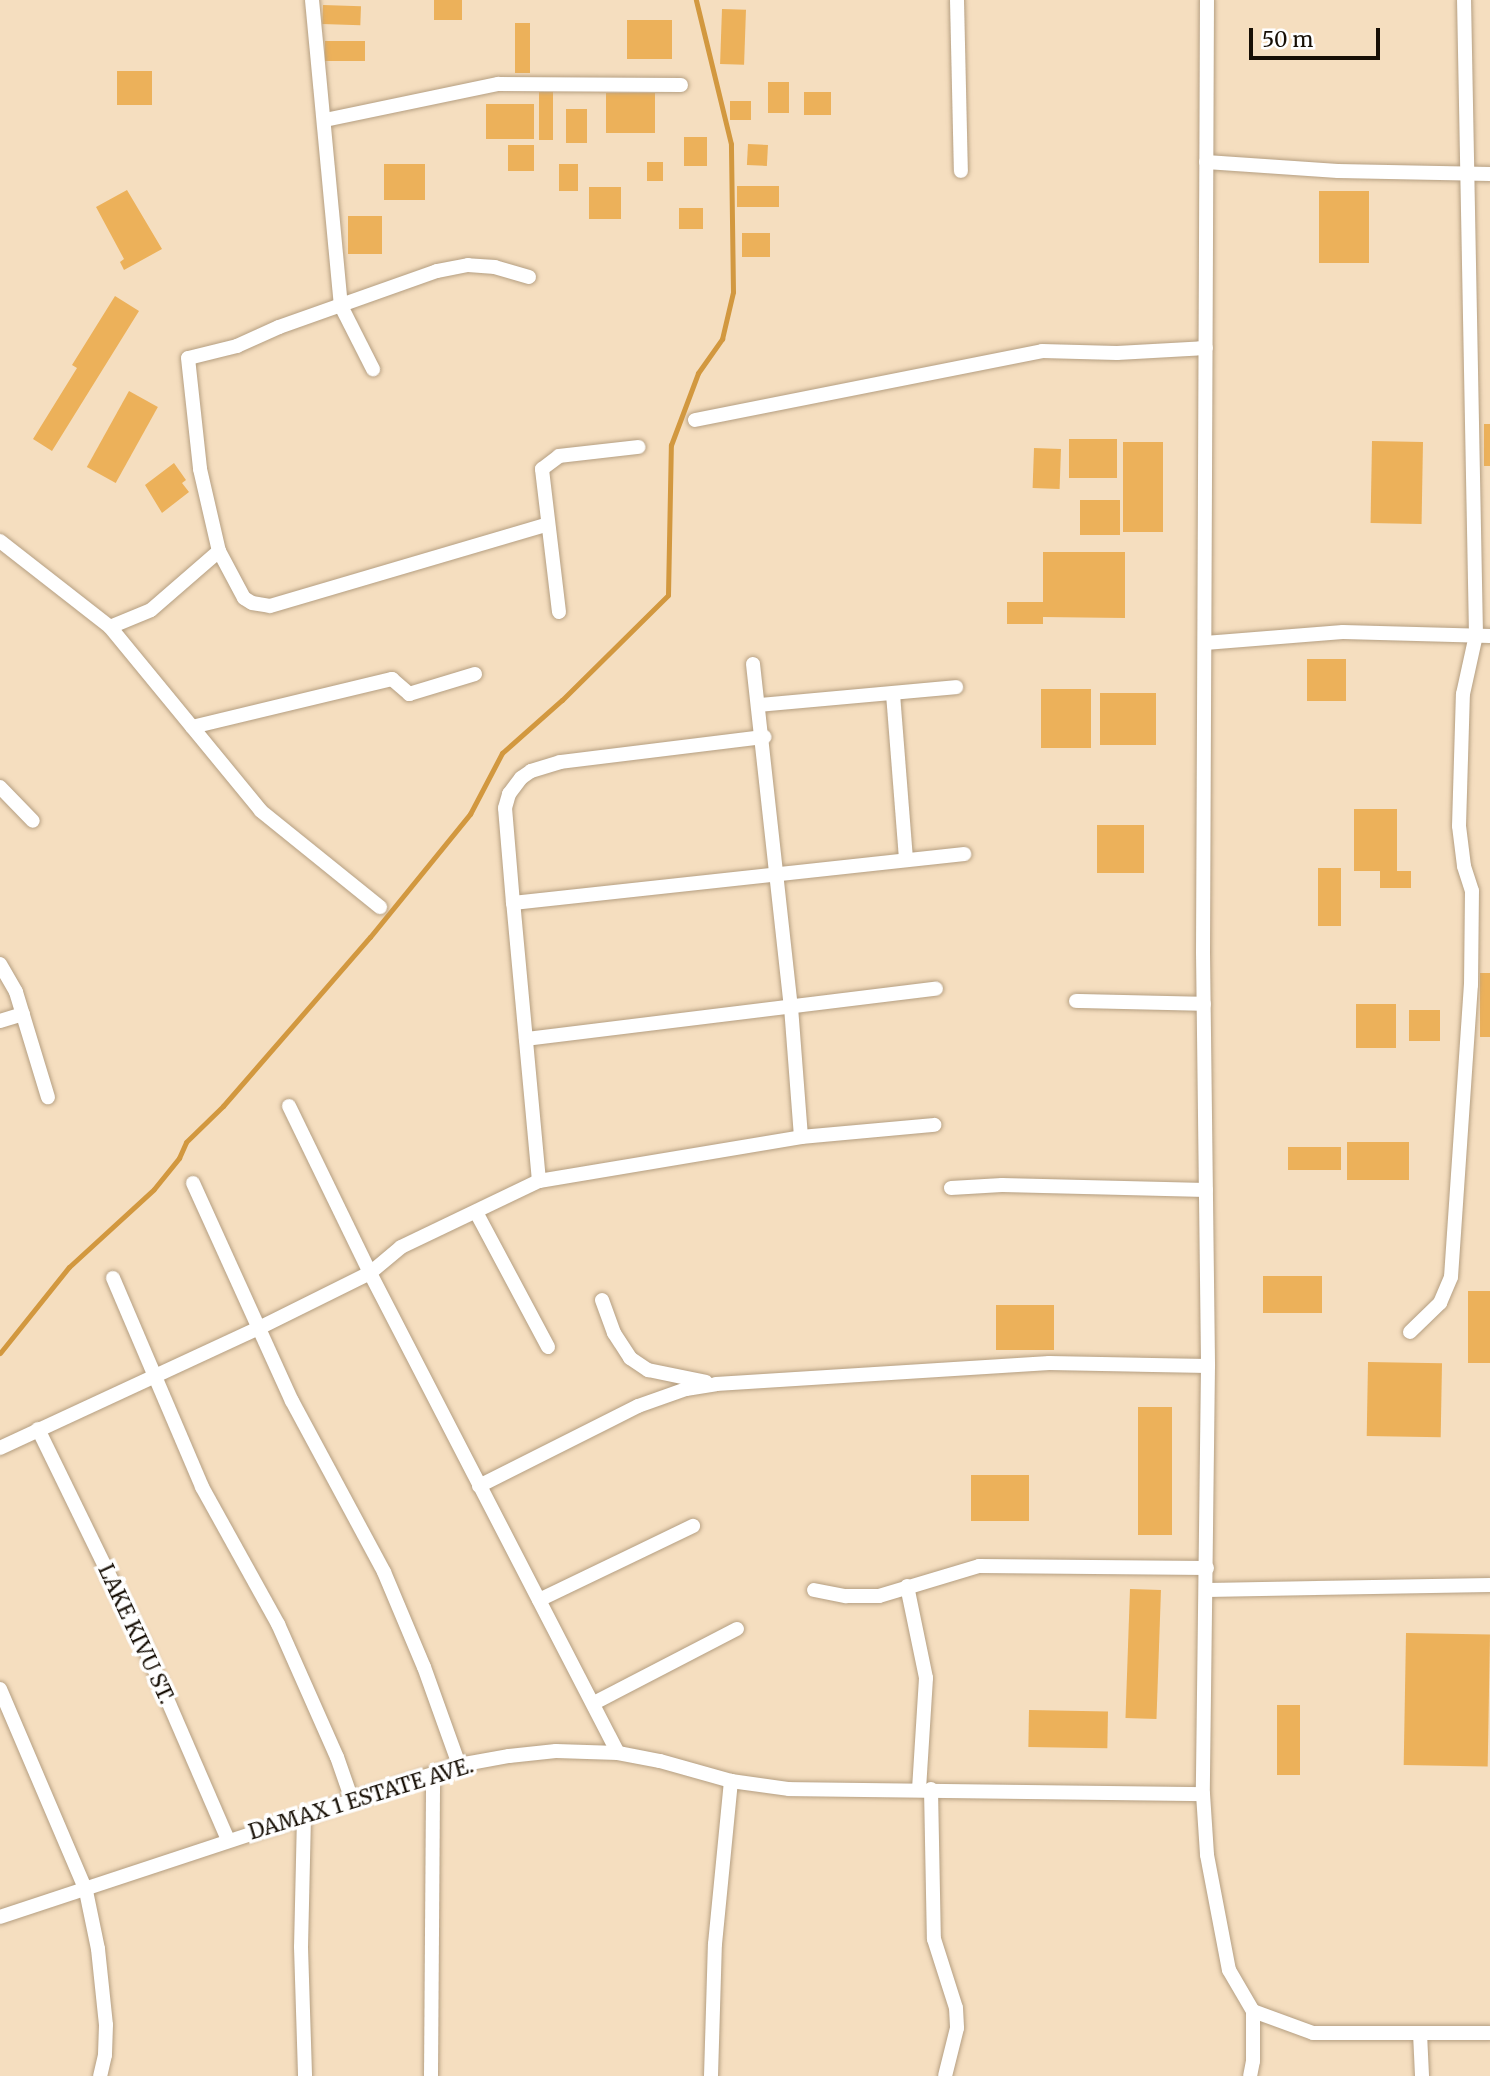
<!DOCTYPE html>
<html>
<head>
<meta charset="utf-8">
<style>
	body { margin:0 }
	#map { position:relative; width:1490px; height:2076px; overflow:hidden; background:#f5debf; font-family:Merriweather,serif }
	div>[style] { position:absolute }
	.stream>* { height:5px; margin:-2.5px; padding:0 2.5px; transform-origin:2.5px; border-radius:2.5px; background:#d2983f }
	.building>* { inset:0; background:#ecb15a; transform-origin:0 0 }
	.roads { filter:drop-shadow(0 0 2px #b59f82) drop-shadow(0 0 2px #b59f82) }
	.minor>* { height:14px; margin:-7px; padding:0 7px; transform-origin:7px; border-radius:7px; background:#fff }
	span { translate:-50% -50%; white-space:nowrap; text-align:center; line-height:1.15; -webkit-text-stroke:7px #fff; paint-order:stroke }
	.street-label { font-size:21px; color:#170f05 }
	.scale { position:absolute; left:1249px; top:28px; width:131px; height:32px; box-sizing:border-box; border:4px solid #170f05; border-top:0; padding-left:9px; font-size:21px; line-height:24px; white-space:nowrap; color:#170f05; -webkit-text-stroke:5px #fff; paint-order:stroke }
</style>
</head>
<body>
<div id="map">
	<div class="stream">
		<div style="left:0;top:1353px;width:110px;rotate:-51.3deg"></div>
		<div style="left:69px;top:1267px;width:115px;rotate:-42.5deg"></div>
		<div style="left:154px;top:1189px;width:40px;rotate:-51deg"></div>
		<div style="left:179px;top:1158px;width:17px;rotate:-66deg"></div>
		<div style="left:186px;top:1142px;width:52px;rotate:-44.2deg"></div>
		<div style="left:223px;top:1106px;width:224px;rotate:-49deg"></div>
		<div style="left:370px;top:937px;width:159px;rotate:-50.9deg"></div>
		<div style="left:470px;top:814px;width:69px;rotate:-62.3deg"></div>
		<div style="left:502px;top:753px;width:80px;rotate:-41.5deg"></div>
		<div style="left:562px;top:700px;width:149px;rotate:-44.7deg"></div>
		<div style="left:668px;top:595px;width:150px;rotate:-88.9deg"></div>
		<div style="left:671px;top:445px;width:77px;rotate:-69.4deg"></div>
		<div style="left:698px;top:373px;width:42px;rotate:-54.8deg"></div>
		<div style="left:722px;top:339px;width:48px;rotate:-76.8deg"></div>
		<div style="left:733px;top:292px;width:148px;rotate:-90.8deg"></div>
		<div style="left:731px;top:144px;width:148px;rotate:-103.7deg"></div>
	</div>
	<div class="building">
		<div style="left:434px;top:0;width:28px;height:20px"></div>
		<div style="left:323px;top:5px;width:38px;height:19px;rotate:2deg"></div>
		<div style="left:722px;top:9px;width:24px;height:55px;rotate:2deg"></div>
		<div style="left:627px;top:20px;width:45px;height:39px"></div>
		<div style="left:515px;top:23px;width:15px;height:50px"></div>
		<div style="left:325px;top:41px;width:40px;height:20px"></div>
		<div style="left:117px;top:71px;width:35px;height:34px"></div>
		<div style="left:768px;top:82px;width:21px;height:31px"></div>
		<div style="left:539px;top:92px;width:14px;height:48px"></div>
		<div style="left:804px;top:92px;width:27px;height:23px"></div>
		<div style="left:606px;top:93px;width:49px;height:40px"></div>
		<div style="left:751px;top:101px;width:19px;height:21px;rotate:90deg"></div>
		<div style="left:486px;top:104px;width:48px;height:35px"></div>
		<div style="left:566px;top:109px;width:21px;height:34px"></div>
		<div style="left:684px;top:137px;width:23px;height:29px"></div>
		<div style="left:748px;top:144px;width:20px;height:21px;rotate:3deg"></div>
		<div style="left:508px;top:145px;width:26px;height:26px"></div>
		<div style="left:647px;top:162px;width:16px;height:19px"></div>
		<div style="left:384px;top:164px;width:41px;height:36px"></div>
		<div style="left:559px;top:164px;width:19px;height:27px"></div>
		<div style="left:737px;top:186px;width:42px;height:21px"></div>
		<div style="left:589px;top:187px;width:32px;height:32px"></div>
		<div style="clip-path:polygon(127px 190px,162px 249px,124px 270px,120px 262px,124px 259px,96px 207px)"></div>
		<div style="left:1319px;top:191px;width:50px;height:72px"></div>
		<div style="left:679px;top:208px;width:24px;height:21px"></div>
		<div style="left:348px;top:216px;width:34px;height:38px"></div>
		<div style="left:742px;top:233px;width:28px;height:24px"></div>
		<div style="clip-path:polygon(115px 296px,139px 311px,52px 451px,33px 439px,77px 368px,72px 365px)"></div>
		<div style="left:129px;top:391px;width:33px;height:87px;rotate:29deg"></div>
		<div style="left:1484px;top:424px;width:6px;height:42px"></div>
		<div style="left:1069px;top:439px;width:48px;height:39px"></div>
		<div style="left:1372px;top:441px;width:51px;height:82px;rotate:1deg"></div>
		<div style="left:1123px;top:442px;width:40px;height:90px"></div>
		<div style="left:1034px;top:448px;width:27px;height:40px;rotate:2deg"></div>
		<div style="clip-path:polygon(174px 463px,186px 480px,182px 483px,189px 492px,162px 513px,145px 485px)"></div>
		<div style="left:1080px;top:500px;width:40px;height:35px"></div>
		<div style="clip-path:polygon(1043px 552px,1125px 552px,1125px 618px,1043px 617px,1043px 624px,1007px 624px,1007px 602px,1043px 602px)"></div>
		<div style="left:1307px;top:659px;width:39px;height:42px"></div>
		<div style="left:1041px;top:689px;width:50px;height:59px"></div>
		<div style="left:1100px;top:693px;width:56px;height:52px"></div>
		<div style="clip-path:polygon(1354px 809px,1397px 809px,1397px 871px,1411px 871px,1411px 888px,1380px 888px,1380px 871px,1354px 871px)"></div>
		<div style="left:1097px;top:825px;width:47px;height:48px"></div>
		<div style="left:1318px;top:868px;width:23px;height:58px"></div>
		<div style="left:1480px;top:973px;width:10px;height:64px"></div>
		<div style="left:1356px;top:1004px;width:40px;height:44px"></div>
		<div style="left:1409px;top:1010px;width:31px;height:31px"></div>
		<div style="left:1347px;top:1142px;width:62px;height:38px"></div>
		<div style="left:1288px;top:1147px;width:53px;height:23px"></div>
		<div style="left:1263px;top:1276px;width:59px;height:37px"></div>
		<div style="left:1468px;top:1291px;width:22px;height:72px"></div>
		<div style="left:996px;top:1305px;width:58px;height:45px"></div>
		<div style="left:1368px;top:1362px;width:74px;height:74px;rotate:1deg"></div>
		<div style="left:1138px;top:1407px;width:34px;height:128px"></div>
		<div style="left:971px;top:1475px;width:58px;height:46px"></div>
		<div style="left:1130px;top:1589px;width:31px;height:129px;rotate:2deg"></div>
		<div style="left:1406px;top:1633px;width:84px;height:132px;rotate:1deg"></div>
		<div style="left:1277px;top:1705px;width:23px;height:70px"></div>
		<div style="left:1029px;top:1710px;width:79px;height:37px;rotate:1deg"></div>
	</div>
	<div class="roads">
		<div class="minor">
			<div style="left:312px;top:0;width:307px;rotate:84.6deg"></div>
			<div style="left:341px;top:306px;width:71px;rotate:63.1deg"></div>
			<div style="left:957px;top:0;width:171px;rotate:88.7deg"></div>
			<div style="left:1207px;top:0;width:952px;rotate:90.24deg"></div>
			<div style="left:1203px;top:952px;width:414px;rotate:89.3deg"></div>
			<div style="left:1208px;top:1366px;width:428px;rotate:90.7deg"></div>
			<div style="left:1203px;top:1794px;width:61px;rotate:86.2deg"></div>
			<div style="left:1207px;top:1855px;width:117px;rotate:79.2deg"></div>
			<div style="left:1229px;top:1970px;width:48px;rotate:59.7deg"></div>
			<div style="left:1253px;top:2011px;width:50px;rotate:90deg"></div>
			<div style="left:1253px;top:2061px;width:15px;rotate:101deg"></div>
			<div style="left:325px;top:120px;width:177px;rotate:-11.8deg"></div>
			<div style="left:498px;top:84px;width:183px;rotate:0.3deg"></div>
			<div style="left:1206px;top:162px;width:132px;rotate:3.9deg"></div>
			<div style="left:1338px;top:171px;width:152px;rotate:1.1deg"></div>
			<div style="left:529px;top:277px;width:35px;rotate:-164deg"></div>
			<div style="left:495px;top:267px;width:27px;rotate:-176deg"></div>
			<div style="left:468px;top:265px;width:32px;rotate:169deg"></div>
			<div style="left:437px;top:271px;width:168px;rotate:160.5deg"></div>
			<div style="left:279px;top:327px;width:46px;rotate:155.7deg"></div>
			<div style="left:237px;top:346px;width:50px;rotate:166.2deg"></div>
			<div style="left:188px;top:358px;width:112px;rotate:83.8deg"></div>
			<div style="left:200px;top:469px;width:84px;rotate:77deg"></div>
			<div style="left:219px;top:551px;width:53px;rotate:62deg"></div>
			<div style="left:244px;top:598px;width:9px;rotate:32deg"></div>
			<div style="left:252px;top:603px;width:18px;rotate:9deg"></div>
			<div style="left:270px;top:606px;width:288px;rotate:-16.4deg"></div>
			<div style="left:695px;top:420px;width:354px;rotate:-11.2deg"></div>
			<div style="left:1042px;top:351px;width:75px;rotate:1.5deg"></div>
			<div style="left:1117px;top:353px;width:89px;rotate:-3.2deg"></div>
			<div style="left:0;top:541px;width:140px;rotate:38deg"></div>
			<div style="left:110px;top:627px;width:238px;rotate:50.6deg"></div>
			<div style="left:261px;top:811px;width:153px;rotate:38.9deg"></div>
			<div style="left:559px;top:612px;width:144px;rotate:-96.8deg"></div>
			<div style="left:542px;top:469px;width:21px;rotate:-37deg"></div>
			<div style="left:559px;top:456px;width:80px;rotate:-6.5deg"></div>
			<div style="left:110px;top:627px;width:44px;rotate:-22.5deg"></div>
			<div style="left:151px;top:610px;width:90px;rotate:-40.9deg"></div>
			<div style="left:1205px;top:643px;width:138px;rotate:-4.6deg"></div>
			<div style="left:1343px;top:632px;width:147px;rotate:1.6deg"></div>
			<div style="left:753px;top:664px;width:345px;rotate:83.7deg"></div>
			<div style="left:791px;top:1007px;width:130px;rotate:85.6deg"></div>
			<div style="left:893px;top:694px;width:166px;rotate:85.5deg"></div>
			<div style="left:759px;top:705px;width:198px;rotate:-5.2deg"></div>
			<div style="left:192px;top:727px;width:206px;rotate:-13.5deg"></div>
			<div style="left:392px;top:679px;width:23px;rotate:41deg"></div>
			<div style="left:409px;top:694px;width:69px;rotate:-16.9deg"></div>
			<div style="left:0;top:787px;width:47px;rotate:45.9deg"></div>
			<div style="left:513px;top:903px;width:454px;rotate:-6.2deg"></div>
			<div style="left:0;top:964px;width:32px;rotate:60deg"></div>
			<div style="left:16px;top:992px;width:110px;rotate:73.1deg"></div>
			<div style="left:1076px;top:1001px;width:128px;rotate:1.3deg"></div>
			<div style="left:0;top:1021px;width:24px;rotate:-17deg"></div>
			<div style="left:526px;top:1039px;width:413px;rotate:-7deg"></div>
			<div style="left:289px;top:1106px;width:186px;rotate:64.1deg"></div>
			<div style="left:370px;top:1273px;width:540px;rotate:62.68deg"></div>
			<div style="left:539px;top:1181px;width:279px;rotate:-95.3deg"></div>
			<div style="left:513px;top:903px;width:95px;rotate:-94.8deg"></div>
			<div style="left:505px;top:808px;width:15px;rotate:-74deg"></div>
			<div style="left:509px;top:794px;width:20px;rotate:-53deg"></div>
			<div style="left:521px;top:778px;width:12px;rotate:-35deg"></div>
			<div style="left:531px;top:771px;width:30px;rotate:-17deg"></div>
			<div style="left:560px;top:762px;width:206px;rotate:-7deg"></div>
			<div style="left:193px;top:1183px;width:239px;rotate:65.6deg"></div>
			<div style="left:292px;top:1401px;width:194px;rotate:61.7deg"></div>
			<div style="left:384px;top:1572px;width:103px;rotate:67.2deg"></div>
			<div style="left:424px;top:1667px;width:104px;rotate:70.3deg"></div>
			<div style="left:951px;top:1188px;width:51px;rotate:-3.4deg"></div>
			<div style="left:1002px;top:1185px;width:204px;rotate:1.4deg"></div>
			<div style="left:476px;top:1212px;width:153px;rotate:61.9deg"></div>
			<div style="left:113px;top:1278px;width:227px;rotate:66.9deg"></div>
			<div style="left:202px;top:1487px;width:157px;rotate:61deg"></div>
			<div style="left:278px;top:1624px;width:145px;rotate:66.1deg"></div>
			<div style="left:337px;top:1757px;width:46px;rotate:70.8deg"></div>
			<div style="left:602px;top:1300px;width:35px;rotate:70deg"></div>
			<div style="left:614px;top:1333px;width:30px;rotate:57deg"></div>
			<div style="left:630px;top:1358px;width:22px;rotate:34deg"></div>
			<div style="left:648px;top:1370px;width:59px;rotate:11.7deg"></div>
			<div style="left:1410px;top:1332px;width:42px;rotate:-44deg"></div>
			<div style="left:1440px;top:1303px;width:28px;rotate:-67deg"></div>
			<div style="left:1451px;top:1277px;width:293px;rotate:-86.1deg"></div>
			<div style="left:1471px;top:985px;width:94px;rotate:-89.4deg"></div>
			<div style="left:1472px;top:891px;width:26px;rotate:-108deg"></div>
			<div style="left:1464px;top:866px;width:40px;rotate:-97.1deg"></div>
			<div style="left:1459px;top:826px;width:132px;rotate:-88.3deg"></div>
			<div style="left:1463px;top:694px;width:60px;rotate:-77.6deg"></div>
			<div style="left:1476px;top:635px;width:635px;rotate:-91.08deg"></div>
			<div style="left:38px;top:1429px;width:251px;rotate:64deg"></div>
			<div style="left:148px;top:1655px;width:202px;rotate:66.6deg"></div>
			<div style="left:0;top:1448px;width:285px;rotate:-24.9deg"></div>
			<div style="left:259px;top:1328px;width:124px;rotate:-26.4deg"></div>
			<div style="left:370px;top:1273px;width:40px;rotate:-40deg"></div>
			<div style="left:401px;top:1247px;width:153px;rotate:-25.6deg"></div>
			<div style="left:539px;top:1181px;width:266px;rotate:-9.5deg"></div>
			<div style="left:801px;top:1137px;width:134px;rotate:-5.2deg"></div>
			<div style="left:479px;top:1486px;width:178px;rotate:-26.7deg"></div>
			<div style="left:638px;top:1406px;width:51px;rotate:-19.5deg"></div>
			<div style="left:686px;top:1389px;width:30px;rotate:-9deg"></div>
			<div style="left:716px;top:1384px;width:334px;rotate:-3.6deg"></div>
			<div style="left:1049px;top:1363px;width:159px;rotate:1.1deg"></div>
			<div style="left:907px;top:1586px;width:94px;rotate:78.3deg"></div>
			<div style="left:926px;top:1678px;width:111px;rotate:93.6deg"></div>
			<div style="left:814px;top:1590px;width:33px;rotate:11deg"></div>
			<div style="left:846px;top:1596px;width:33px"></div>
			<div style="left:879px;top:1596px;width:104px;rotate:-16.7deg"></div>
			<div style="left:979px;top:1566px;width:228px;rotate:0.5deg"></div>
			<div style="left:1207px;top:1590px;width:283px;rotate:-1deg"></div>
			<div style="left:539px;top:1600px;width:171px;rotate:-25.7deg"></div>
			<div style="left:0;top:1689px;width:220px;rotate:66.9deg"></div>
			<div style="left:86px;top:1891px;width:59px;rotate:78.3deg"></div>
			<div style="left:98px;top:1949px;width:76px;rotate:84deg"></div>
			<div style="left:106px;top:2025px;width:30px;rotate:92deg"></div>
			<div style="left:105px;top:2055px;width:22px;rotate:103deg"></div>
			<div style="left:594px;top:1703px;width:161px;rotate:-27.4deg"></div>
			<div style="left:931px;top:1789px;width:150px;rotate:88.9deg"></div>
			<div style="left:934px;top:1939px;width:72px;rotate:72.3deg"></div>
			<div style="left:956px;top:2008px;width:20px;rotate:87deg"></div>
			<div style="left:957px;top:2028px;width:49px;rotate:104deg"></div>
			<div style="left:304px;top:1816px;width:131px;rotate:91.3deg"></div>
			<div style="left:301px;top:1947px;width:129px;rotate:88.2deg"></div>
			<div style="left:0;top:1917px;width:484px;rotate:-18.3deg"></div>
			<div style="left:459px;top:1765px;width:51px;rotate:-10.2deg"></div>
			<div style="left:509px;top:1756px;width:47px;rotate:-6.1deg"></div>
			<div style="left:556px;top:1751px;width:62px;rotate:1.8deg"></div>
			<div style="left:618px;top:1753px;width:43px;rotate:10.8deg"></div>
			<div style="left:660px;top:1761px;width:74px;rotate:15.7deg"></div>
			<div style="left:731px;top:1781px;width:59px;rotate:7.9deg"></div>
			<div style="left:789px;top:1789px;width:414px;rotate:0.7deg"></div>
			<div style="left:1253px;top:2011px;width:64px;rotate:20.1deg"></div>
			<div style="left:1313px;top:2033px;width:177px"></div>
			<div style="left:1420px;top:2033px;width:43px;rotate:87.3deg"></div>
			<div style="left:431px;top:2076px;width:301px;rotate:-89.6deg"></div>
			<div style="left:711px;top:2076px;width:132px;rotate:-88.3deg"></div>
			<div style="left:715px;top:1944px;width:164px;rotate:-84.4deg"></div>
		</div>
	</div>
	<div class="street-label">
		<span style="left:136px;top:1634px;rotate:65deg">LAKE KIVU ST.</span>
		<span style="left:361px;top:1799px;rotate:-17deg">DAMAX 1 ESTATE AVE.</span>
	</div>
	<div class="scale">50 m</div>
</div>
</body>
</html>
